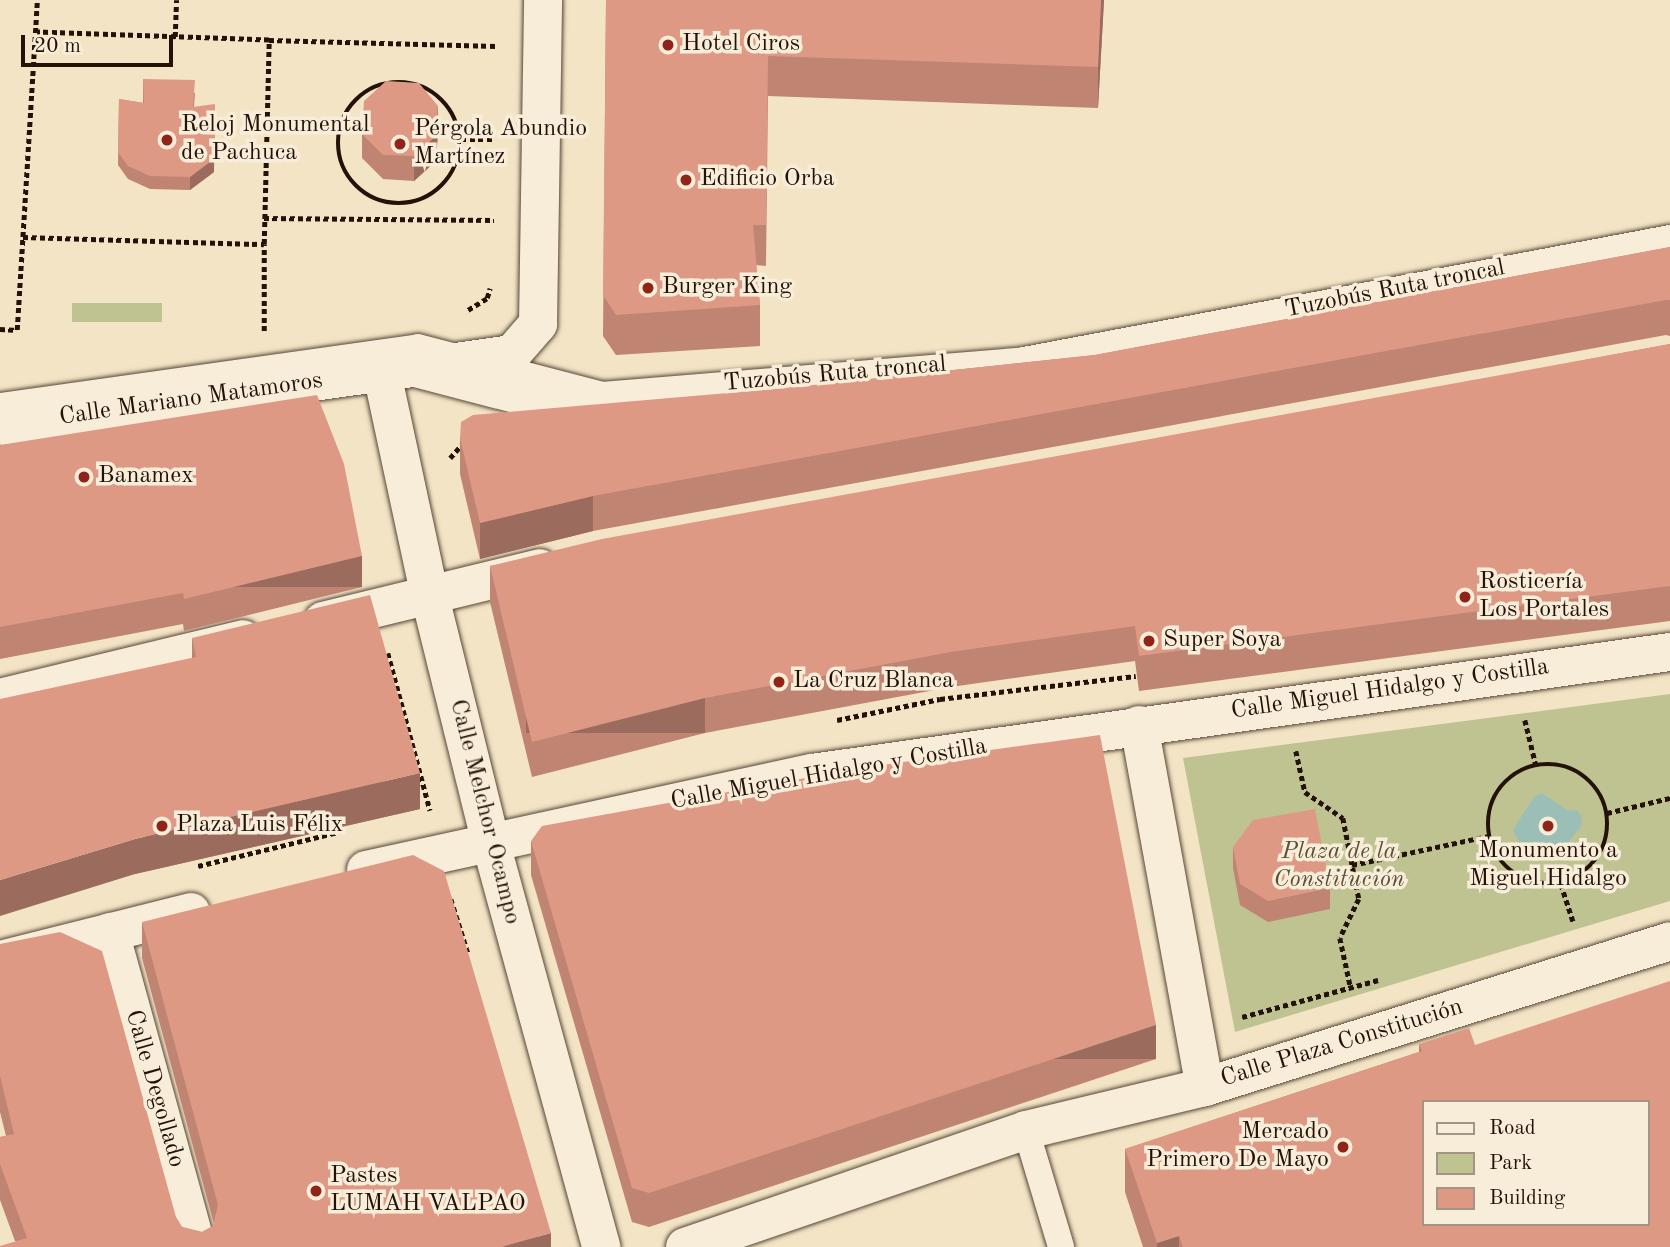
<!DOCTYPE html>
<html>
<head>
<meta charset="utf-8">
<style>
	body { margin:0 }
	#map { position:relative; width:1670px; height:1247px; overflow:hidden; background:#f3e4c5; font-family:"Old Standard TT",serif }
	div>[style] { position:absolute }
	.green>* { inset:0; background:#bfc291; transform-origin:0 0 }
	.water>* { inset:0; background:#9bbeb7 }
	.path>* { height:4.5px; margin-top:-2.25px; transform-origin:0; background:repeating-linear-gradient(90deg,#241208 0 5px,transparent 0 8.5px) }
	.path>.ring { margin:-2.25px; padding:0; box-sizing:content-box; background:none; border:4.5px solid #241208; border-radius:50% }
	.roads { filter:drop-shadow(0 0 2px #584637) drop-shadow(0 0 2px #584637) }
	.lane>* { height:26px; margin:-13px; padding:0 13px; transform-origin:13px; border-radius:13px; background:#f7edd9 }
	.street>* { height:38px; margin:-19px; padding:0 19px; transform-origin:19px; border-radius:19px; background:#f7edd9 }
	.secondary>* { height:38px; margin:-19px; padding:0 19px; transform-origin:19px; border-radius:19px; background:#f7edd9 }
	.wall>* { inset:0; background:#bf8472 }
	.shaded-wall>* { inset:0; background:#9b6b5d; transform-origin:0 0 }
	.building>* { inset:0; background:#de9985 }
	.dots>* { width:19px; height:19px; translate:-50% -50%; box-sizing:border-box; border:4px solid #f7edd9; border-radius:50% }
	span { translate:-50% -50%; white-space:nowrap; text-align:center; line-height:1.15; -webkit-text-stroke:7px #f7edd9; paint-order:stroke }
	.poi-label { font-size:24px; color:#241208 }
	.left { translate:0 -50%; text-align:left }
	.right { translate:-100% -50%; text-align:right }
	.street-label { font-size:24px; color:#241208 }
	.park-label { font-size:24px; color:#5a5038; font-style:italic }
	.legend { position:absolute; left:1422px; top:1100px; width:228px; height:126px; box-sizing:border-box; background:#f7edd9; border:2px solid #a39585; margin:0; padding:9px 12px; list-style:none; font-size:21px; color:#241208 }
	.legend li { display:flex; align-items:center; gap:14px; height:35px }
	.legend b { width:35px; border:2px solid #a39585 }
	.scale { position:absolute; left:21px; top:35px; width:152px; height:32px; box-sizing:border-box; border:4px solid #241208; border-top:0; padding-left:9px; font-size:21px; line-height:24px; white-space:nowrap; color:#241208; -webkit-text-stroke:5px #f7edd9; paint-order:stroke }
</style>
</head>
<body>
<div id="map">
	<div class="green">
		<div style="left:162px;top:303px;width:19px;height:90px;rotate:90deg"></div>
		<div style="clip-path:polygon(1670px 694px,1670px 901px,1235px 1032px,1183px 758px)"></div>
	</div>
	<div class="water">
		<div style="clip-path:polygon(1542px 793px,1567px 810px,1578px 811px,1582px 818px,1581px 826px,1557px 857px,1547px 857px,1518px 840px,1513px 830px,1534px 797px)"></div>
	</div>
	<div class="path">
		<div style="left:175px;top:37px;width:37px;rotate:-88deg"></div>
		<div style="left:269px;top:40px;width:227px;rotate:1.5deg"></div>
		<div class="ring" style="left:338px;top:82px;width:117.5px;height:117.5px"></div>
		<div style="left:461px;top:140px;width:34px"></div>
		<div style="left:264px;top:218px;width:230px;rotate:0.5deg"></div>
		<div style="left:23px;top:237px;width:241px;rotate:1.7deg"></div>
		<div style="left:264px;top:244px;width:204px;rotate:-88.6deg"></div>
		<div style="left:269px;top:40px;width:232px;rotate:-178deg"></div>
		<div style="left:468px;top:310px;width:22px;rotate:-32deg"></div>
		<div style="left:487px;top:298px;width:10px;rotate:-73deg"></div>
		<div style="left:0;top:329px;width:17px;rotate:3deg"></div>
		<div style="left:17px;top:330px;width:331px;rotate:-86.5deg"></div>
		<div style="left:264px;top:331px;width:87px;rotate:-90deg"></div>
		<div style="left:450px;top:458px;width:18px;rotate:-49deg"></div>
		<div style="left:388px;top:653px;width:163px;rotate:75deg"></div>
		<div style="left:837px;top:720px;width:105px;rotate:-11.5deg"></div>
		<div style="left:940px;top:699px;width:197px;rotate:-6.7deg"></div>
		<div style="left:1525px;top:720px;width:46px;rotate:76.3deg"></div>
		<div style="left:1296px;top:751px;width:42px;rotate:77.6deg"></div>
		<div style="left:1305px;top:792px;width:46px;rotate:34.4deg"></div>
		<div style="left:1343px;top:818px;width:83px;rotate:78.8deg"></div>
		<div style="left:1359px;top:899px;width:43px;rotate:116deg"></div>
		<div style="left:1340px;top:938px;width:52px;rotate:77.8deg"></div>
		<div class="ring" style="left:1488px;top:764px;width:115.5px;height:115.5px"></div>
		<div style="left:1607px;top:813px;width:65px;rotate:-13.4deg"></div>
		<div style="left:1352px;top:865px;width:140px;rotate:-12deg"></div>
		<div style="left:198px;top:866px;width:145px;rotate:-13.6deg"></div>
		<div style="left:1561px;top:884px;width:40px;rotate:72deg"></div>
		<div style="left:451px;top:899px;width:57px;rotate:72.5deg"></div>
		<div style="left:1242px;top:1017px;width:141px;rotate:-15.2deg"></div>
	</div>
	<div class="roads">
		<div class="lane">
			<div style="left:0;top:406px;width:422px;rotate:-8deg"></div>
			<div style="left:418px;top:347px;width:190px;rotate:14.6deg"></div>
			<div style="left:602px;top:395px;width:423px;rotate:-4.7deg"></div>
			<div style="left:1024px;top:360px;width:657px;rotate:-10.69deg"></div>
			<div style="left:1026px;top:1130px;width:122px;rotate:73.3deg"></div>
		</div>
		<div class="street">
			<div style="left:416px;top:368px;width:177px;rotate:14.7deg"></div>
			<div style="left:587px;top:413px;width:28px;rotate:-6deg"></div>
			<div style="left:1139px;top:725px;width:368px;rotate:79.7deg"></div>
			<div style="left:366px;top:870px;width:456px;rotate:-12.3deg"></div>
			<div style="left:812px;top:773px;width:866px;rotate:-8.03deg"></div>
			<div style="left:110px;top:932px;width:327px;rotate:74.6deg"></div>
			<div style="left:0;top:960px;width:197px;rotate:-14.1deg"></div>
			<div style="left:685px;top:1247px;width:361px;rotate:-18.9deg"></div>
			<div style="left:1026px;top:1130px;width:184px;rotate:-13.5deg"></div>
			<div style="left:1205px;top:1087px;width:487px;rotate:-17.4deg"></div>
		</div>
		<div class="secondary">
			<div style="left:382px;top:373px;width:229px;rotate:77.9deg"></div>
			<div style="left:430px;top:597px;width:250px;rotate:76.1deg"></div>
			<div style="left:490px;top:840px;width:422px;rotate:74.7deg"></div>
			<div style="left:0;top:426px;width:517px;rotate:-8deg"></div>
			<div style="left:512px;top:354px;width:40px;rotate:-49deg"></div>
			<div style="left:538px;top:324px;width:324px;rotate:-89.1deg"></div>
			<div style="left:323px;top:621px;width:223px;rotate:-13.7deg"></div>
			<div style="left:0;top:698px;width:250px;rotate:-13.6deg"></div>
		</div>
	</div>
	<div class="wall">
		<div style="clip-path:polygon(606px 0,1104px 0,1098px 108px,768px 96px,766px 266px,756px 265px,760px 305px,760px 346px,616px 355px,603px 336px)"></div>
		<div style="clip-path:polygon(143px 79px,195px 93px,194px 107px,214px 172px,190px 190px,150px 189px,128px 179px,118px 165px,119px 99px,143px 103px)"></div>
		<div style="clip-path:polygon(438px 131px,436px 161px,414px 181px,383px 179px,362px 158px,362px 134px)"></div>
		<div style="clip-path:polygon(1670px 247px,1670px 336px,1666px 335px,593px 531px,480px 559px,460px 474px,460px 438px,786px 388px,1095px 355px)"></div>
		<div style="clip-path:polygon(1670px 344px,1670px 621px,1139px 691px,1135px 661px,951px 687px,705px 733px,532px 777px,490px 602px,490px 566px)"></div>
		<div style="clip-path:polygon(0 445px,362px 587px,184px 631px,183px 624px,0 659px)"></div>
		<div style="clip-path:polygon(192px 638px,420px 809px,135px 874px,192px 658px)"></div>
		<div style="clip-path:polygon(531px 841px,1156px 1059px,649px 1227px,632px 1222px,531px 875px)"></div>
		<div style="clip-path:polygon(1233px 847px,1330px 888px,1330px 909px,1268px 922px,1240px 905px,1233px 868px)"></div>
		<div style="clip-path:polygon(142px 922px,551px 1247px,15px 1241px,0 1200px,0 1137px,6px 1136px,0 1112px,0 944px,182px 1227px,202px 1232px,213px 1226px,214px 1224px,142px 958px)"></div>
		<div style="clip-path:polygon(1419px 1044px,1475px 1045px,1670px 1247px,1143px 1247px,1125px 1192px,1125px 1149px,1419px 1052px)"></div>
	</div>
	<div class="shaded-wall">
		<div style="clip-path:polygon(1101px 0,1104px 0,1098px 108px,1098px 67px)"></div>
		<div style="clip-path:polygon(215px 104px,214px 172px,190px 190px,190px 177px)"></div>
		<div style="clip-path:polygon(438px 106px,438px 131px,436px 161px,414px 181px,414px 156px)"></div>
		<div style="clip-path:polygon(593px 496px,593px 531px,480px 559px,480px 523px)"></div>
		<div style="left:362px;top:556px;width:31px;height:183px;rotate:90deg"></div>
		<div style="left:705px;top:698px;width:35px;height:179px;rotate:90deg"></div>
		<div style="clip-path:polygon(420px 773px,420px 809px,135px 874px,0 916px,0 880px,135px 839px)"></div>
		<div style="left:1156px;top:1025px;width:34px;height:534px;rotate:90deg"></div>
		<div style="clip-path:polygon(551px 1233px,551px 1247px,501px 1247px)"></div>
		<div style="clip-path:polygon(1179px 1236px,1179px 1247px,1157px 1247px,1157px 1243px)"></div>
	</div>
	<div class="building">
		<div style="clip-path:polygon(606px 0,1101px 0,1098px 67px,768px 56px,766px 225px,753px 225px,760px 305px,616px 315px,603px 295px)"></div>
		<div style="clip-path:polygon(143px 79px,195px 80px,193px 107px,215px 104px,214px 159px,190px 177px,150px 176px,128px 166px,118px 152px,119px 99px,144px 103px)"></div>
		<div style="clip-path:polygon(386px 81px,419px 83px,438px 106px,436px 136px,414px 156px,383px 155px,362px 134px,364px 101px)"></div>
		<div style="clip-path:polygon(1670px 247px,1670px 300px,1666px 300px,593px 496px,480px 523px,460px 438px,461px 422px,473px 415px,786px 388px,1095px 355px)"></div>
		<div style="clip-path:polygon(1670px 344px,1670px 586px,1139px 656px,1135px 626px,951px 652px,705px 698px,532px 742px,490px 566px,602px 539px)"></div>
		<div style="clip-path:polygon(317px 395px,344px 464px,362px 556px,184px 599px,183px 593px,0 627px,0 445px)"></div>
		<div style="clip-path:polygon(370px 595px,420px 773px,135px 839px,0 880px,0 699px,196px 657px,192px 638px)"></div>
		<div style="clip-path:polygon(1100px 735px,1156px 1025px,649px 1193px,632px 1188px,531px 841px,542px 826px,860px 768px)"></div>
		<div style="clip-path:polygon(1315px 809px,1330px 888px,1268px 901px,1240px 884px,1233px 847px,1253px 820px)"></div>
		<div style="clip-path:polygon(413px 855px,444px 871px,551px 1233px,501px 1247px,0 1247px,0 1246px,27px 1238px,0 1164px,0 1137px,14px 1134px,0 1076px,0 944px,60px 932px,102px 951px,176px 1217px,182px 1227px,202px 1232px,213px 1226px,218px 1205px,142px 922px)"></div>
		<div style="clip-path:polygon(evenodd,1670px 981px,1670px 1247px,1183px 1247px,1179px 1236px,1157px 1243px,1125px 1149px,1422px 1051px,1419px 1044px,1469px 1028px,1475px 1045px,1670px 981px,1423px 1102px,1647px 1102px,1647px 1224px,1423px 1224px,1423px 1102px)"></div>
	</div>
	<div class="dots">
		<div style="left:668px;top:45px;background:#8f2418"></div>
		<div style="left:167px;top:140px;background:#8f2418"></div>
		<div style="left:400px;top:144px;background:#8f2418"></div>
		<div style="left:686px;top:180px;background:#8f2418"></div>
		<div style="left:648px;top:288px;background:#8f2418"></div>
		<div style="left:84px;top:477px;background:#8f2418"></div>
		<div style="left:1465px;top:597px;background:#8f2418"></div>
		<div style="left:1149px;top:641px;background:#8f2418"></div>
		<div style="left:779px;top:682px;background:#8f2418"></div>
		<div style="left:162px;top:826px;background:#8f2418"></div>
		<div style="left:1548px;top:826px;background:#8f2418"></div>
		<div style="left:1343px;top:1147px;background:#8f2418"></div>
		<div style="left:316px;top:1191px;background:#8f2418"></div>
	</div>
	<div class="poi-label">
		<span class="left" style="left:682px;top:45px">Hotel Ciros</span>
		<span class="left" style="left:181px;top:140px">Reloj Monumental<br>de Pachuca</span>
		<span class="left" style="left:414px;top:144px">Pérgola Abundio<br>Martínez</span>
		<span class="left" style="left:700px;top:180px">Edificio Orba</span>
		<span class="left" style="left:662px;top:288px">Burger King</span>
		<span class="left" style="left:98px;top:477px">Banamex</span>
		<span class="left" style="left:1479px;top:597px">Rosticería<br>Los Portales</span>
		<span class="left" style="left:1163px;top:641px">Super Soya</span>
		<span class="left" style="left:793px;top:682px">La Cruz Blanca</span>
		<span class="left" style="left:176px;top:826px">Plaza Luis Félix</span>
		<span style="left:1548px;top:866px">Monumento a<br>Miguel Hidalgo</span>
		<span class="right" style="left:1329px;top:1147px">Mercado<br>Primero De Mayo</span>
		<span class="left" style="left:330px;top:1191px">Pastes<br>LUMAH VALPAO</span>
	</div>
	<div class="street-label">
		<span style="left:1395px;top:290px;rotate:-11deg">Tuzobús Ruta troncal</span>
		<span style="left:835px;top:375px;rotate:-5deg">Tuzobús Ruta troncal</span>
		<span style="left:191px;top:400px;rotate:-8deg">Calle Mariano Matamoros</span>
		<span style="left:1390px;top:690px;rotate:-8deg">Calle Miguel Hidalgo y Costilla</span>
		<span style="left:829px;top:775px;rotate:-10deg">Calle Miguel Hidalgo y Costilla</span>
		<span style="left:484px;top:812px;rotate:76deg">Calle Melchor Ocampo</span>
		<span style="left:1342px;top:1044px;rotate:-17deg">Calle Plaza Constitución</span>
		<span style="left:154px;top:1089px;rotate:74deg">Calle Degollado</span>
	</div>
	<div class="park-label">
		<span style="left:1339px;top:867px">Plaza de la<br>Constitución</span>
	</div>
	<ul class="legend">
	<li><b style="height:9px;background:#f7edd9"></b>Road</li>
	<li><b style="height:19px;background:#bfc291"></b>Park</li>
	<li><b style="height:19px;background:#de9985"></b>Building</li>
	</ul>
	<div class="scale">20 m</div>
</div>
</body>
</html>
